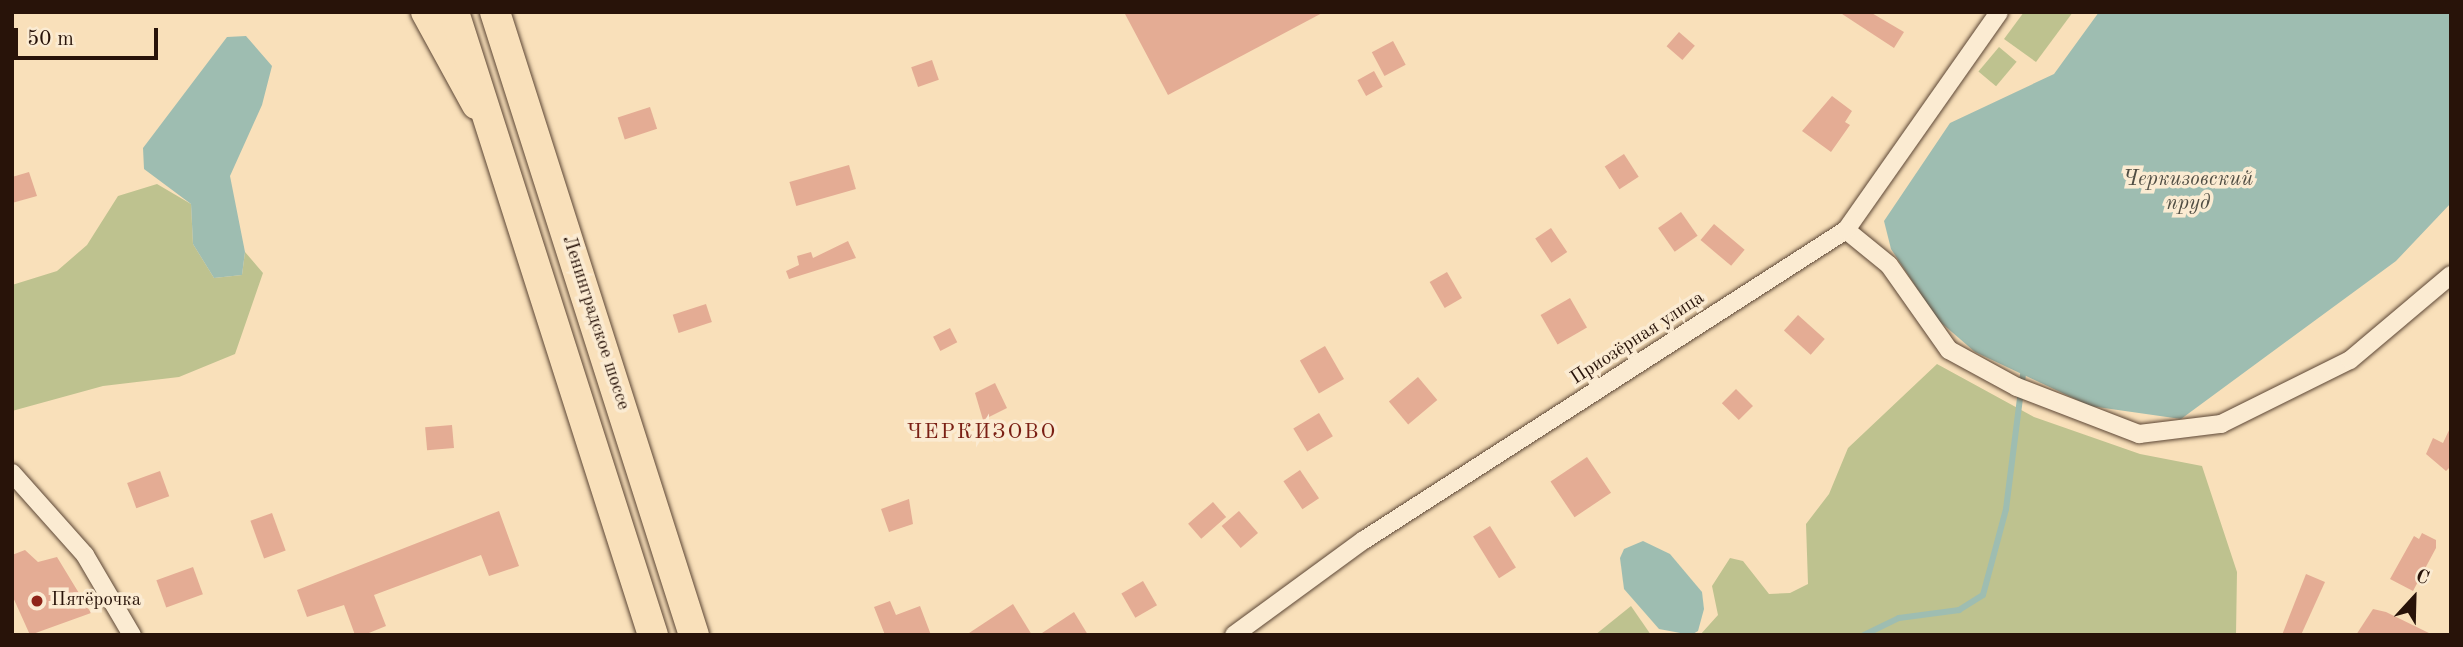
<!DOCTYPE html>
<html>
<head>
<meta charset="utf-8">
<style>
	body { margin:0 }
	#map { position:relative; width:2463px; height:647px; overflow:hidden; background:#f9e0ba; font-family:"Old Standard TT",serif }
	div>[style] { position:absolute }
	.green>* { inset:0; background:#bec28f; transform-origin:0 0 }
	.water>* { inset:0; background:#9ebdb1 }
	.stream>* { height:6px; margin:-3px; padding:0 3px; transform-origin:3px; border-radius:3px; background:#9ebdb1 }
	.building>* { inset:0; background:#e4ac94; transform-origin:0 0 }
	.roads { filter:drop-shadow(0 0 2px #5c4635) drop-shadow(0 0 2px #5c4635) }
	.minor>* { height:18px; margin:-9px; padding:0 9px; transform-origin:9px; border-radius:9px; background:#fbebd2 }
	.primary>* { height:28px; margin:-14px; padding:0 14px; transform-origin:14px; border-radius:14px; background:#f9e0ba }
	.trunk>* { height:30px; margin:-15px; padding:0 15px; transform-origin:15px; border-radius:15px; background:#f9e0ba }
	.dots>* { width:19px; height:19px; translate:-50% -50%; box-sizing:border-box; border:4px solid #fbebd2; border-radius:50% }
	span { translate:-50% -50%; white-space:nowrap; text-align:center; line-height:1.15; -webkit-text-stroke:7px #fbebd2; paint-order:stroke }
	.street-label { font-size:19px; color:#281309 }
	.poi-label { font-size:19px; color:#281309 }
	.left { translate:0 -50%; text-align:left }
	.water-label { font-size:21px; color:#514e44; font-style:italic }
	.neighbourhood-label { font-size:21px; color:#7a1f14; letter-spacing:2px }
	.frame { position:absolute; inset:0; border:14px solid #281309; pointer-events:none }
	.north { position:absolute; left:2379px; top:563px; width:70px; height:70px; -webkit-text-stroke:5px #fbebd2; paint-order:stroke; rotate:22deg; font-size:19px; font-weight:700; line-height:28px; text-align:center; color:#281309 }
	.north::after { content:''; display:block; margin:auto; width:24px; height:32px; background:#281309; clip-path:polygon(50% 0,100% 100%,50% 72%,0 100%) }
	.scale { position:absolute; left:14px; top:28px; width:144px; height:32px; box-sizing:border-box; border:4px solid #281309; border-top:0; padding-left:9px; font-size:21px; line-height:24px; white-space:nowrap; color:#281309; -webkit-text-stroke:5px #fbebd2; paint-order:stroke }
</style>
</head>
<body>
<div id="map">
	<div class="green">
		<div style="clip-path:polygon(2024px 12px,2073px 12px,2036px 62px,2004px 39px)"></div>
		<div style="left:1999px;top:47px;width:23px;height:32px;rotate:40deg"></div>
		<div style="clip-path:polygon(157px 184px,191px 204px,193px 244px,214px 278px,242px 275px,245px 252px,263px 273px,235px 354px,179px 377px,103px 386px,12px 411px,12px 285px,57px 271px,87px 245px,118px 196px)"></div>
		<div style="clip-path:polygon(1937px 364px,2034px 417px,2140px 454px,2202px 466px,2237px 572px,2236px 635px,1700px 635px,1718px 615px,1712px 586px,1730px 558px,1743px 561px,1769px 594px,1790px 593px,1808px 584px,1806px 524px,1829px 494px,1848px 448px)"></div>
		<div style="clip-path:polygon(1631px 606px,1651px 635px,1595px 635px)"></div>
	</div>
	<div class="water">
		<div style="clip-path:polygon(2099px 12px,2451px 12px,2451px 203px,2396px 261px,2181px 419px,2090px 406px,1975px 352px,1938px 320px,1891px 249px,1884px 221px,1950px 123px,2054px 74px)"></div>
		<div style="clip-path:polygon(246px 36px,272px 66px,262px 105px,230px 176px,245px 252px,242px 275px,214px 278px,193px 244px,191px 204px,144px 169px,143px 148px,227px 37px)"></div>
		<div style="clip-path:polygon(1643px 541px,1670px 554px,1702px 592px,1704px 609px,1698px 631px,1691px 635px,1659px 629px,1624px 589px,1620px 558px,1624px 549px)"></div>
	</div>
	<div class="stream">
		<div style="left:1864px;top:635px;width:39px;rotate:-26deg"></div>
		<div style="left:1899px;top:618px;width:61px;rotate:-7.6deg"></div>
		<div style="left:1959px;top:610px;width:28px;rotate:-32deg"></div>
		<div style="left:1983px;top:595px;width:89px;rotate:-75deg"></div>
		<div style="left:2006px;top:509px;width:136px;rotate:-82.8deg"></div>
	</div>
	<div class="building">
		<div style="clip-path:polygon(1124px 12px,1324px 12px,1168px 95px)"></div>
		<div style="clip-path:polygon(1839px 12px,1870px 12px,1904px 32px,1894px 48px)"></div>
		<div style="left:1679px;top:32px;width:21px;height:19px;rotate:41deg"></div>
		<div style="left:1393px;top:41px;width:27px;height:24px;rotate:62deg"></div>
		<div style="left:932px;top:60px;width:21px;height:22px;rotate:71deg"></div>
		<div style="left:1374px;top:71px;width:18px;height:19px;rotate:61deg"></div>
		<div style="clip-path:polygon(1832px 96px,1852px 111px,1845px 122px,1850px 125px,1831px 152px,1802px 131px)"></div>
		<div style="left:650px;top:107px;width:23px;height:34px;rotate:72deg"></div>
		<div style="left:1624px;top:154px;width:27px;height:23px;rotate:57deg"></div>
		<div style="left:849px;top:165px;width:25px;height:62px;rotate:74deg"></div>
		<div style="clip-path:polygon(29px 172px,37px 196px,12px 203px,12px 177px)"></div>
		<div style="left:1681px;top:212px;width:29px;height:28px;rotate:55deg"></div>
		<div style="left:1714px;top:224px;width:40px;height:21px;rotate:40deg"></div>
		<div style="left:1551px;top:228px;width:29px;height:19px;rotate:56deg"></div>
		<div style="clip-path:polygon(848px 241px,856px 258px,789px 279px,786px 271px,799px 265px,797px 256px,811px 252px,813px 258px)"></div>
		<div style="left:1447px;top:272px;width:30px;height:20px;rotate:60deg"></div>
		<div style="left:1570px;top:298px;width:34px;height:34px;rotate:60deg"></div>
		<div style="left:706px;top:304px;width:19px;height:35px;rotate:72deg"></div>
		<div style="left:1798px;top:315px;width:36px;height:21px;rotate:42deg"></div>
		<div style="left:950px;top:328px;width:16px;height:19px;rotate:63deg"></div>
		<div style="left:1325px;top:346px;width:38px;height:29px;rotate:60deg"></div>
		<div style="left:1418px;top:377px;width:30px;height:38px;rotate:50deg"></div>
		<div style="clip-path:polygon(995px 383px,1007px 408px,983px 420px,975px 393px)"></div>
		<div style="left:1736px;top:389px;width:24px;height:20px;rotate:45deg"></div>
		<div style="left:1319px;top:413px;width:27px;height:30px;rotate:59deg"></div>
		<div style="left:452px;top:425px;width:23px;height:27px;rotate:85deg"></div>
		<div style="clip-path:polygon(2451px 426px,2451px 466px,2446px 471px,2426px 454px,2433px 438px,2443px 443px)"></div>
		<div style="left:1587px;top:457px;width:43px;height:44px;rotate:56deg"></div>
		<div style="left:1300px;top:470px;width:34px;height:20px;rotate:56deg"></div>
		<div style="left:160px;top:471px;width:27px;height:35px;rotate:70deg"></div>
		<div style="clip-path:polygon(909px 499px,913px 524px,889px 532px,881px 509px)"></div>
		<div style="left:1213px;top:502px;width:20px;height:33px;rotate:49deg"></div>
		<div style="clip-path:polygon(499px 511px,519px 566px,489px 576px,481px 555px,374px 595px,386px 626px,364px 635px,355px 635px,344px 605px,307px 617px,297px 590px)"></div>
		<div style="left:1239px;top:511px;width:29px;height:23px;rotate:49deg"></div>
		<div style="left:272px;top:513px;width:40px;height:23px;rotate:70deg"></div>
		<div style="left:1490px;top:526px;width:49px;height:20px;rotate:58deg"></div>
		<div style="clip-path:polygon(2422px 533px,2436px 540px,2436px 548px,2413px 591px,2390px 579px,2414px 536px,2419px 539px)"></div>
		<div style="clip-path:polygon(25px 550px,38px 562px,57px 557px,91px 613px,30px 635px,12px 595px,12px 555px)"></div>
		<div style="left:193px;top:567px;width:29px;height:39px;rotate:70deg"></div>
		<div style="clip-path:polygon(2306px 574px,2325px 582px,2301px 635px,2282px 635px)"></div>
		<div style="left:1143px;top:581px;width:28px;height:25px;rotate:60deg"></div>
		<div style="clip-path:polygon(890px 601px,896px 615px,920px 606px,931px 635px,885px 635px,874px 607px)"></div>
		<div style="clip-path:polygon(1013px 604px,1032px 635px,966px 635px)"></div>
		<div style="clip-path:polygon(2373px 609px,2386px 612px,2433px 635px,2356px 635px)"></div>
		<div style="clip-path:polygon(1074px 612px,1088px 635px,1039px 635px)"></div>
	</div>
	<div class="roads">
		<div class="minor">
			<div style="left:1846px;top:230px;width:55px;rotate:39.1deg"></div>
			<div style="left:1889px;top:265px;width:104px;rotate:54.8deg"></div>
			<div style="left:1949px;top:350px;width:77px;rotate:28.6deg"></div>
			<div style="left:2017px;top:387px;width:131px;rotate:21.1deg"></div>
			<div style="left:2139px;top:434px;width:83px;rotate:-7deg"></div>
			<div style="left:2221px;top:424px;width:144px;rotate:-26.4deg"></div>
			<div style="left:2350px;top:360px;width:132px;rotate:-40.1deg"></div>
			<div style="left:12px;top:473px;width:110px;rotate:48.3deg"></div>
			<div style="left:85px;top:555px;width:93px;rotate:59.6deg"></div>
			<div style="left:1234px;top:635px;width:161px;rotate:-36.2deg"></div>
			<div style="left:1364px;top:540px;width:573px;rotate:-32.75deg"></div>
			<div style="left:1846px;top:230px;width:266px;rotate:-54.9deg"></div>
		</div>
		<div class="primary">
			<div style="left:425px;top:12px;width:106px;rotate:61.3deg"></div>
		</div>
		<div class="trunk">
			<div style="left:454px;top:12px;width:654px;rotate:72.29deg"></div>
			<div style="left:495px;top:12px;width:654px;rotate:72.29deg"></div>
		</div>
	</div>
	<div class="dots">
		<div style="left:37px;top:601px;background:#8f2418"></div>
	</div>
	<div class="street-label">
		<span style="left:595px;top:323px;rotate:72deg">Ленинградское шоссе</span>
		<span style="left:1638px;top:339px;rotate:-33deg">Приозёрная улица</span>
	</div>
	<div class="poi-label">
		<span class="left" style="left:51px;top:601px">Пятёрочка</span>
	</div>
	<div class="water-label">
		<span style="left:2188px;top:192px">Черкизовский<br>пруд</span>
	</div>
	<div class="neighbourhood-label">
		<span style="left:982px;top:433px">ЧЕРКИЗОВО</span>
	</div>
	<div class="frame"></div>
	<div class="north">С</div>
	<div class="scale">50 m</div>
</div>
</body>
</html>
